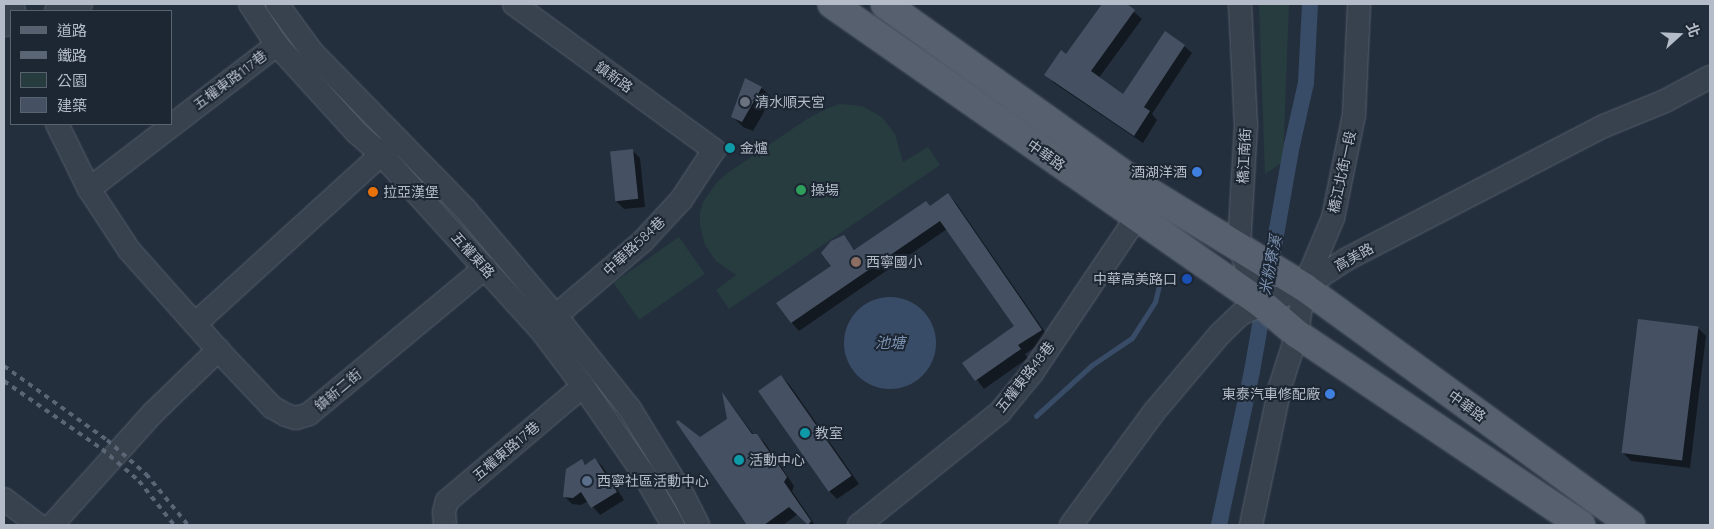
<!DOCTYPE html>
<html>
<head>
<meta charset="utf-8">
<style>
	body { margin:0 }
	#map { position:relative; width:1714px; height:529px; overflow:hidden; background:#242f3e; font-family:Quicksand,"Noto Sans TC",sans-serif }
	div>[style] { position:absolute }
	.green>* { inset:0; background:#263c3f; transform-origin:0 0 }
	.water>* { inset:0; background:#394c67 }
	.round { border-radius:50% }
	.shadow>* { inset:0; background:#0007 }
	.stream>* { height:4.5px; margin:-2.25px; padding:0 2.25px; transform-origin:2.25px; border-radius:2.25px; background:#394c67 }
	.canal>* { height:16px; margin:-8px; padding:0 8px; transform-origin:8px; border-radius:8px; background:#394c67 }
	.building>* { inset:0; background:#455162; transform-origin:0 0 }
	.roads { filter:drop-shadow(0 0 1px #565f6c) drop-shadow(0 0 1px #565f6c) }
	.minor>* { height:22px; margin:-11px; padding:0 11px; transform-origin:11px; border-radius:11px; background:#38414e }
	.major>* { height:28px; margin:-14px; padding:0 14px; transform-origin:14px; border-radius:14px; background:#56606e }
	.rail>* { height:4px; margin-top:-2px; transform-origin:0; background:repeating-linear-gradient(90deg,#5a6575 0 5px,transparent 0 10px) }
	.dots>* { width:14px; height:14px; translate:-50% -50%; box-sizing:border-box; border:2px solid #1d2633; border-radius:50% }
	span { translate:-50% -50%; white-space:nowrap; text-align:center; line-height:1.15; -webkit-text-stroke:4px #1d2633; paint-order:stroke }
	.street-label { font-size:14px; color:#b4bcc9 }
	.poi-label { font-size:14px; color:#b4bcc9 }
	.left { translate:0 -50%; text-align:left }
	.right { translate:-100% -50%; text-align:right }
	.water-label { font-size:15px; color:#7c92b1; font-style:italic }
	.frame { position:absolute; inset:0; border:5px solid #b4bcc9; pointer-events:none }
	.legend { position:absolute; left:10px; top:10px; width:162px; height:115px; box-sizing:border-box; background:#1d2633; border:1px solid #59626f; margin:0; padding:6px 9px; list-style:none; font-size:15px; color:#b4bcc9 }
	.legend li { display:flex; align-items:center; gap:10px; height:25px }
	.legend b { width:25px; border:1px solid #59626f }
	.north { position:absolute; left:1654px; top:10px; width:50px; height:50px; -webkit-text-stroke:4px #1d2633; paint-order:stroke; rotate:70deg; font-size:14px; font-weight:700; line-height:20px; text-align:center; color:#b4bcc9 }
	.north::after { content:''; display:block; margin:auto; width:18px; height:22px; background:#b4bcc9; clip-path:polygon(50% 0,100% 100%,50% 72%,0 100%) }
</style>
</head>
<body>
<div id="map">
	<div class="green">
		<div style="clip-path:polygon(1259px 4px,1289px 4px,1283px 162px,1265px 174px)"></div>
		<div style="clip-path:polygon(840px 104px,862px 106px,882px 117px,895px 134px,903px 162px,928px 147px,940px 165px,729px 309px,716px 290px,736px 275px,716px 261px,705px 245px,700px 225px,700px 213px,703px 202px,717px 182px,729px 172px,807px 119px,828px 108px)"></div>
		<div style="left:679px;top:237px;width:45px;height:80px;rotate:55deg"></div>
	</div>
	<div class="water">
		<div class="round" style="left:844px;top:297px;width:92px;height:92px"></div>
	</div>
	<div class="shadow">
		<div style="clip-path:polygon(1104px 4px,1125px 4px,1142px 19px,1098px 79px,1124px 96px,1184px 46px,1192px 53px,1152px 114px,1157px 120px,1143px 143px,1054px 83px,1046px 75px,1066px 56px)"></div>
		<div style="clip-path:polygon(745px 79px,762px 88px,772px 98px,753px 131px,743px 127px,732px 116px)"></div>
		<div style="clip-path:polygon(632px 150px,640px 158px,645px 207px,624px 209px,616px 201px)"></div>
		<div style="clip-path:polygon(948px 195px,956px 203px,1049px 338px,1025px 354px,1028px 358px,984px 389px,964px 363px,1016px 326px,947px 229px,799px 331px,792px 323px,778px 304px,832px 267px,843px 237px,856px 251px)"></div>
		<div style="clip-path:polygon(1698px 328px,1706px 336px,1690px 468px,1631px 461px,1623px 453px)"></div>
		<div style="clip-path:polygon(781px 376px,789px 384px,859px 484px,837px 499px,829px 491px)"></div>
		<div style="clip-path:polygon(724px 395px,754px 435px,757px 435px,765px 443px,794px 486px,792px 491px,815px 525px,809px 525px,798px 514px,783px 525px,749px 525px,678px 422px,700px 439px,729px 420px)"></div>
		<div style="clip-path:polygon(595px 459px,603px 467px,624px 500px,600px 515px,588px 501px,581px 505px,572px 504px,564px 496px,582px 461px,586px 465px)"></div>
	</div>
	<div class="stream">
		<div style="left:1036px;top:416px;width:76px;rotate:-42.3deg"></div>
		<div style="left:1092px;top:365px;width:48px;rotate:-34deg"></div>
		<div style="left:1132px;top:338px;width:43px;rotate:-57.4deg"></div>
		<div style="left:1155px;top:302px;width:25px;rotate:-76deg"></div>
	</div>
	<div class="canal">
		<div style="left:1219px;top:525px;width:157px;rotate:-77.9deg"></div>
		<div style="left:1252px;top:371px;width:230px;rotate:-80deg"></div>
		<div style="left:1292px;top:145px;width:64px;rotate:-77.3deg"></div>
		<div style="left:1306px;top:83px;width:79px;rotate:-87.1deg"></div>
	</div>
	<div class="building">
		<div style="clip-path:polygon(1102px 4px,1127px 4px,1135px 10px,1091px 71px,1123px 94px,1165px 31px,1185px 45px,1144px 107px,1150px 111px,1134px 136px,1044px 75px,1061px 50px,1066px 54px)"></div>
		<div style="clip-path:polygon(745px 78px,762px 87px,742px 122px,731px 117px)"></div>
		<div style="left:633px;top:149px;width:50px;height:23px;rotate:84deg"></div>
		<div style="clip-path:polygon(948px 193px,1042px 330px,1018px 345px,1021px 349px,975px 381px,962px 363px,1014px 326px,940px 221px,791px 323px,776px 303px,831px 266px,821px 253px,831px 241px,844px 235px,854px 250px,926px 201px,930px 206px)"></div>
		<div style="left:1638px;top:319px;width:61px;height:135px;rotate:7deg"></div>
		<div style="left:781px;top:375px;width:123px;height:28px;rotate:55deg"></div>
		<div style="clip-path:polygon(722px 392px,752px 434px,757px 434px,787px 477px,784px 482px,811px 521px,808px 525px,789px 507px,764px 525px,747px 525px,676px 422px,678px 420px,700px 437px,727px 419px)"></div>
		<div style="clip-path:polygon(595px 458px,617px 492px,591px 508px,581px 492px,573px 498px,563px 497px,566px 469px,582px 459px,585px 465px)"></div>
	</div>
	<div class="roads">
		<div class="minor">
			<div style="left:12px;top:4px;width:7px;rotate:74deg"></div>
			<div style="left:250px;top:4px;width:49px;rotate:56.6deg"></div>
			<div style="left:277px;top:45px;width:119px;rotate:47.7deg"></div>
			<div style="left:357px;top:133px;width:33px;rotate:41deg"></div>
			<div style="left:382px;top:155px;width:235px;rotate:47.8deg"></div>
			<div style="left:540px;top:329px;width:71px;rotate:53deg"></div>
			<div style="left:583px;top:386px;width:106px;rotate:55.4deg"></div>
			<div style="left:643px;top:473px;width:60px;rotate:60deg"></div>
			<div style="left:277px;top:4px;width:61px;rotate:53.7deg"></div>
			<div style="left:313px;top:53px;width:219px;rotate:45.7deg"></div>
			<div style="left:466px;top:210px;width:138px;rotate:49.7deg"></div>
			<div style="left:555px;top:315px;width:120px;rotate:51.4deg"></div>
			<div style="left:630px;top:409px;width:103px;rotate:58.5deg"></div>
			<div style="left:684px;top:497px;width:31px;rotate:63deg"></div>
			<div style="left:514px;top:4px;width:248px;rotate:36.1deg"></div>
			<div style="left:714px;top:150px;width:60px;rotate:123.4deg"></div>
			<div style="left:681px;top:200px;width:56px;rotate:132.8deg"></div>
			<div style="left:643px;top:241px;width:129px;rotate:139.4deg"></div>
			<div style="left:1240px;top:4px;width:121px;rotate:87.2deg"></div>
			<div style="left:1246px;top:125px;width:122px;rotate:93.3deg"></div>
			<div style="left:1239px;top:247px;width:61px;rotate:68deg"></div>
			<div style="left:56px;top:11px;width:26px;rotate:-16deg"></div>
			<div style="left:4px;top:25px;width:7px;rotate:-8deg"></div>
			<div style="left:57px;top:124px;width:72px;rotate:63.8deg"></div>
			<div style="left:89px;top:189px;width:73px;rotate:56.7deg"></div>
			<div style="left:129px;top:250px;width:134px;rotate:48.3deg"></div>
			<div style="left:218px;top:350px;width:79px;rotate:46.5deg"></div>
			<div style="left:272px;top:407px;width:16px;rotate:30deg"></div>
			<div style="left:286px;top:415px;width:10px;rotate:17deg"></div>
			<div style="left:296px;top:418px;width:14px;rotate:-17deg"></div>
			<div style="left:309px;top:414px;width:229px;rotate:-39.7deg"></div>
			<div style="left:89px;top:189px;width:237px;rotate:-37.5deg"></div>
			<div style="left:195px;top:324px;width:266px;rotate:-42.3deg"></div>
			<div style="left:4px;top:499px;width:43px;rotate:37.4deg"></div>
			<div style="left:52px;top:525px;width:151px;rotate:-48deg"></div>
			<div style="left:153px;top:413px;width:91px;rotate:-44.1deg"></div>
			<div style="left:445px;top:525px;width:13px;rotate:-94deg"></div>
			<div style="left:444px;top:512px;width:11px;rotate:-75deg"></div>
			<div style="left:447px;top:501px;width:178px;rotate:-40.2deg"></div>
			<div style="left:859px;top:525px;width:181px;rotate:-38.7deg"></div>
			<div style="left:1000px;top:412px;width:50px;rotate:-50.6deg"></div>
			<div style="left:1032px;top:373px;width:187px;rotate:-56.1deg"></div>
			<div style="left:1071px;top:525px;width:140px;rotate:-53.7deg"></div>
			<div style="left:1154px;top:412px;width:102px;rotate:-49.8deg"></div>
			<div style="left:1220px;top:334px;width:29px;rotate:-44deg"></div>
			<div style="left:1241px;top:314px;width:69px;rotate:-23.2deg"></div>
			<div style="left:1304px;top:287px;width:51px;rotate:-33.1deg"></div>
			<div style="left:1347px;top:259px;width:289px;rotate:-27.4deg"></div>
			<div style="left:1604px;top:126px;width:66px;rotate:-22.3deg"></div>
			<div style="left:1665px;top:101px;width:51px;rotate:-28.1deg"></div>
			<div style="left:1251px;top:525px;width:141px;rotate:-78.1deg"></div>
			<div style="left:1280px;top:387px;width:56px;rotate:-72.2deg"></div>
			<div style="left:1297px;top:334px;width:48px;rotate:-81.5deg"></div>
			<div style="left:1304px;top:287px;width:75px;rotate:-67.2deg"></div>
			<div style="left:1333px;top:218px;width:105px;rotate:-78.5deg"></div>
			<div style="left:1354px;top:115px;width:111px;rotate:-87.4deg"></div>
		</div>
		<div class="major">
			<div style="left:832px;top:4px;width:524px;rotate:34.9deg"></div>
			<div style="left:1262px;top:304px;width:46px;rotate:40.6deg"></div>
			<div style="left:1297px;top:334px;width:342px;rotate:33.9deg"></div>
			<div style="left:885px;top:4px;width:318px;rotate:35.5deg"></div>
			<div style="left:1144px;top:189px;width:188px;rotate:31.5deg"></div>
			<div style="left:1304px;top:287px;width:404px;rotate:36deg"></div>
		</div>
	</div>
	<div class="rail">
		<div style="left:4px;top:366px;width:127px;rotate:35.7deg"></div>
		<div style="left:107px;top:440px;width:52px;rotate:41.1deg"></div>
		<div style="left:146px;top:474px;width:66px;rotate:50.5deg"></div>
		<div style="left:4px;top:381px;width:119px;rotate:34.8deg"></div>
		<div style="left:102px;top:449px;width:49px;rotate:40.9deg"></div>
		<div style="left:139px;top:481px;width:56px;rotate:51.5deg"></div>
	</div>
	<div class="dots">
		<div style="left:745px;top:102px;background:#6b7280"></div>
		<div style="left:730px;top:148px;background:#0f9aa8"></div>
		<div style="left:1197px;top:172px;background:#3f7fe0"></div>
		<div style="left:801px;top:190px;background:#2e9e5b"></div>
		<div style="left:373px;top:192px;background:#e8710a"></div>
		<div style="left:856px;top:262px;background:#8d6e63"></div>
		<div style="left:1187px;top:279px;background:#1a4fb4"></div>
		<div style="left:1330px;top:394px;background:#3f7fe0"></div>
		<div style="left:805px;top:433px;background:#0f9aa8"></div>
		<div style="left:739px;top:460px;background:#0f9aa8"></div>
		<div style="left:587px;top:481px;background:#5c6f8a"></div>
	</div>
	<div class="street-label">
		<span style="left:614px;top:77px;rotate:36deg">鎮新路</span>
		<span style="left:230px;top:80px;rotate:-37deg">五權東路117巷</span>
		<span style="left:1046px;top:155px;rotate:35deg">中華路</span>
		<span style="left:1244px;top:156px;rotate:-87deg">橋江南街</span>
		<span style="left:1342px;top:172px;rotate:-78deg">橋江北街一段</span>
		<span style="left:634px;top:246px;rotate:-43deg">中華路584巷</span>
		<span style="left:473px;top:255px;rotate:48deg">五權東路</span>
		<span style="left:1354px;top:257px;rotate:-29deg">高美路</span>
		<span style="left:1025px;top:377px;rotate:-52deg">五權東路48巷</span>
		<span style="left:338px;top:390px;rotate:-40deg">鎮新二街</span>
		<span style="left:1467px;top:406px;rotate:36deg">中華路</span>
		<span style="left:506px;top:451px;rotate:-40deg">五權東路17巷</span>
	</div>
	<div class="poi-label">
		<span class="left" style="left:755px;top:102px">清水順天宮</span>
		<span class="left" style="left:740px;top:148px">金爐</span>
		<span class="right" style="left:1187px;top:172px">酒湖洋酒</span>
		<span class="left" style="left:811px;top:190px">操場</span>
		<span class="left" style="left:383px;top:192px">拉亞漢堡</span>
		<span class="left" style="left:866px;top:262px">西寧國小</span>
		<span class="right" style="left:1177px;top:279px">中華高美路口</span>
		<span class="right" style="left:1320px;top:394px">東泰汽車修配廠</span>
		<span class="left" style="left:815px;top:433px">教室</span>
		<span class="left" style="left:749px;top:460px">活動中心</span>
		<span class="left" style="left:597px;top:481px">西寧社區活動中心</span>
	</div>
	<div class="water-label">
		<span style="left:1270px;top:265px;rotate:-79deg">米粉寮溪</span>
		<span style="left:890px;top:343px">池塘</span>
	</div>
	<div class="frame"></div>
	<ul class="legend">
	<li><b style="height:6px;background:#56606e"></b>道路</li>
	<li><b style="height:6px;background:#5a6575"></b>鐵路</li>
	<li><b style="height:14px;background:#263c3f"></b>公園</li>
	<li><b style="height:14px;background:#455162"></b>建築</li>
	</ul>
	<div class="north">北</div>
</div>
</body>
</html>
